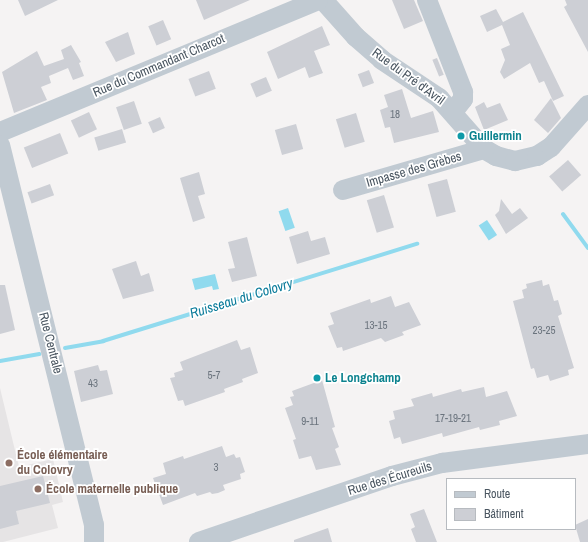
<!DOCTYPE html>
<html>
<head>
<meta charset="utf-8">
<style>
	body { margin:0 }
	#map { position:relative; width:588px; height:542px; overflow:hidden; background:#f5f3f3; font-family:"Archivo Narrow",sans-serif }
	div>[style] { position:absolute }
	.education>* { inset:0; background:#e6e4e5 }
	.water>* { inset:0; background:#90daee; transform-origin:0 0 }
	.stream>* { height:4px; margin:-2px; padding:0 2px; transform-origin:2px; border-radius:2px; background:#90daee }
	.building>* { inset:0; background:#cdcfd5; transform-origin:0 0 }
	.minor>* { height:20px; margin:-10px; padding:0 10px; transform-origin:10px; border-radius:10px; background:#c1cad2 }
	.dots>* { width:11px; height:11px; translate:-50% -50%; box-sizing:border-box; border:2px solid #fff; border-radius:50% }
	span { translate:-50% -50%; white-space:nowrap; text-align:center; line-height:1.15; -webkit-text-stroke:3.5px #fff; paint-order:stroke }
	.number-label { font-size:11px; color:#6b747e }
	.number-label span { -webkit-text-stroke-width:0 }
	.street-label { font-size:13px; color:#4a5661 }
	.culture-label { font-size:13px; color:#0d838f; font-weight:700 }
	.left { translate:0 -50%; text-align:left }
	.education-label { font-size:13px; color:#785e54; font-weight:700 }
	.water-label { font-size:14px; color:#0c7c9b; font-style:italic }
	.legend { position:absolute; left:446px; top:478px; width:130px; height:52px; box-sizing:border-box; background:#fff; border:1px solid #b7bbc0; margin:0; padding:5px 7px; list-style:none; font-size:12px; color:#4a5661 }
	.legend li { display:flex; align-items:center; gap:8px; height:20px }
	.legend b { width:20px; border:1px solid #b7bbc0 }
</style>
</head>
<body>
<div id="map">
	<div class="education">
		<div style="clip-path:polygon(0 388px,19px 467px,53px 459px,63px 502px,52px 505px,58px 528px,3px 542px,0 542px)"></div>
	</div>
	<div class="water">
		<div style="left:288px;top:208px;width:21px;height:10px;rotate:71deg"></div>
		<div style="left:487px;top:220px;width:18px;height:10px;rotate:56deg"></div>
		<div style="clip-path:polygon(215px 274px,219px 289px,213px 290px,212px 286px,195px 290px,192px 279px)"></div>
	</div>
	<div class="stream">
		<div style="left:563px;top:214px;width:42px;rotate:53.7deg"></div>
		<div style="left:65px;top:348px;width:39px;rotate:-10deg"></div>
		<div style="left:103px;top:341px;width:329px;rotate:-17.2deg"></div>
		<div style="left:0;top:361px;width:40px;rotate:-10deg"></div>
	</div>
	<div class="building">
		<div style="clip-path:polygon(18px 0,58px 0,25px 16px)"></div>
		<div style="clip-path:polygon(196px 0,250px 0,204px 20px)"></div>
		<div style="clip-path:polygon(392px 0,414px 0,423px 21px,404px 29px)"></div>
		<div style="clip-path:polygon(565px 0,588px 0,588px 52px,564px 7px,567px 5px)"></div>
		<div style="clip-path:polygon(496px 9px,503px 22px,523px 12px,564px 96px,553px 101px,544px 81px,539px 83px,530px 63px,504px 79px,500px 72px,505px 60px,501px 49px,510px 45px,502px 25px,487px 32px,480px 16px)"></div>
		<div style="left:163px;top:20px;width:21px;height:16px;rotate:67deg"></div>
		<div style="clip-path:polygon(322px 26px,330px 45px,314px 51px,323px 73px,309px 78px,305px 67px,278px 79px,267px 52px)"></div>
		<div style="clip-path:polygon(128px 32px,135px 54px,116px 62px,105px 42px)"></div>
		<div style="clip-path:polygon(71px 45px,81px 62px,79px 63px,84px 76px,73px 80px,68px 68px,49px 76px,51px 83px,41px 87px,47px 100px,14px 113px,2px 72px,37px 51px,44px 66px,64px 59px,61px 50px)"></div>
		<div style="left:437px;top:58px;width:18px;height:5px;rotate:68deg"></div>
		<div style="left:369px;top:70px;width:14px;height:12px;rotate:69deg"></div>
		<div style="left:209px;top:71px;width:19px;height:22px;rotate:69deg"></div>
		<div style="left:266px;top:77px;width:15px;height:17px;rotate:67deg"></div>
		<div style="clip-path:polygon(402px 89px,411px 118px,433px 111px,439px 132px,394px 143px,390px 127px,385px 128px,380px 110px,388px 107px,384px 95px)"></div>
		<div style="clip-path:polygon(551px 98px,561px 118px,548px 133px,534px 120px)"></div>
		<div style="left:134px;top:101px;width:24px;height:19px;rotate:71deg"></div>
		<div style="clip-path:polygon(484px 102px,487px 108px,500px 103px,508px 120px,484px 130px,475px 107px)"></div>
		<div style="left:89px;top:112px;width:19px;height:20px;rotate:65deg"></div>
		<div style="left:356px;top:113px;width:30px;height:21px;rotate:73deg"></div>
		<div style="left:160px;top:117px;width:12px;height:13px;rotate:66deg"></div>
		<div style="left:296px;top:124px;width:26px;height:22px;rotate:74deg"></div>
		<div style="left:122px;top:129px;width:14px;height:29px;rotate:73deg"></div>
		<div style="left:60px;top:133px;width:22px;height:39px;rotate:68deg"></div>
		<div style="left:568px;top:160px;width:20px;height:25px;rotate:49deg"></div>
		<div style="clip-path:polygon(199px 172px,205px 194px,198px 196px,205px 218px,193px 222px,180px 178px)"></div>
		<div style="left:447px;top:179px;width:34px;height:20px;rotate:75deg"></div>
		<div style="left:50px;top:184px;width:12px;height:24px;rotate:70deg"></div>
		<div style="left:384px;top:195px;width:34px;height:18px;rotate:73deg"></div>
		<div style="clip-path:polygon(501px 199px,512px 214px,520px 208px,528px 218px,506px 234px,495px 215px,499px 211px)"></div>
		<div style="clip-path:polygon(308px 231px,311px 241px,325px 237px,330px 254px,297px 264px,289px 237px)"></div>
		<div style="clip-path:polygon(247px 237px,257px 276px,232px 282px,228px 269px,235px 268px,228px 242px)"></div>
		<div style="clip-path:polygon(136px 261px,141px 276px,149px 273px,154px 291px,123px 299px,112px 269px)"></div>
		<div style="clip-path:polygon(542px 280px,543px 286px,549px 284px,554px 301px,558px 300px,562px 314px,558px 316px,574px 368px,568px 370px,569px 375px,550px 381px,548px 375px,537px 378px,534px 368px,531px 369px,513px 301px,524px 298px,522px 290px,527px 288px,526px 284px)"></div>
		<div style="clip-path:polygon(0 285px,5px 285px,15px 330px,0 334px)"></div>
		<div style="clip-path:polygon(391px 296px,395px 307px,409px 302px,421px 325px,402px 332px,404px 335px,385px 342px,381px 338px,343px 351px,342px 347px,337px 348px,328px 326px,334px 324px,330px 313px,370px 299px,371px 303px)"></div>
		<div style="clip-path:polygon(237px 340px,241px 350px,250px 347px,258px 373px,242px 379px,243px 382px,224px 389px,225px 392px,185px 406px,183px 400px,178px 401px,170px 378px,175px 377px,174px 373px,183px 370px,180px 362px)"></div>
		<div style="clip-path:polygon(98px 365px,100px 371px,107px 370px,113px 394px,81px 402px,74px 371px)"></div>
		<div style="clip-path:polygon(322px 380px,335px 427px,332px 428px,339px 447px,335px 449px,341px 465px,316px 470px,311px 456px,299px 459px,293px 440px,296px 439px,285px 408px,293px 405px,290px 397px,294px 396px,292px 391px)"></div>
		<div style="clip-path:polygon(484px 387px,486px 397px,507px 391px,517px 416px,499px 421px,500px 425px,480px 430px,479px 427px,443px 437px,442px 433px,402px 444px,400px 437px,394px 439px,389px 421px,395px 419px,393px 411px,414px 406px,411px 399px,432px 393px,433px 397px,461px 389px,462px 392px)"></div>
		<div style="clip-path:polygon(222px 446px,226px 457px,234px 454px,236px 458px,240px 457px,245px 472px,240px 474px,241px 479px,223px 485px,225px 490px,218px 493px,212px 494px,210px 492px,197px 496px,195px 493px,163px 505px,153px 478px,166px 474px,163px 463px,183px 456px,184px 459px)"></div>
		<div style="clip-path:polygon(43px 476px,50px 503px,16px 511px,19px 524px,0 529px,0 486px)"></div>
		<div style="clip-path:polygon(424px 509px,437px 542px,416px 542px,411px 529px,415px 527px,410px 514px)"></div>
		<div style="clip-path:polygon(588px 519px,588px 542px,580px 542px,575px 525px)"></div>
		<div style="clip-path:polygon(328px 528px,332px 542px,294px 542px,294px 540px)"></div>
	</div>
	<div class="minor">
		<div style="left:323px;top:0;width:50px;rotate:48.3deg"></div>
		<div style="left:356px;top:37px;width:35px;rotate:41deg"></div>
		<div style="left:382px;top:60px;width:69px;rotate:33.7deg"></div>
		<div style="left:439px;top:98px;width:68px;rotate:48.6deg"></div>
		<div style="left:484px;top:149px;width:14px;rotate:30deg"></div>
		<div style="left:496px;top:156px;width:20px;rotate:15deg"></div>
		<div style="left:515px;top:161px;width:23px;rotate:-13deg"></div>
		<div style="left:537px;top:156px;width:17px;rotate:-33deg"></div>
		<div style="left:551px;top:147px;width:56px;rotate:-48.6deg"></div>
		<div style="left:427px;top:0;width:99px;rotate:68.6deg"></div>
		<div style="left:463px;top:92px;width:7px;rotate:90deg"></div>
		<div style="left:463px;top:99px;width:16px;rotate:128deg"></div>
		<div style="left:0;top:132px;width:344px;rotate:-22.5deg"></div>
		<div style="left:0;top:145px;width:391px;rotate:76.1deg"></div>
		<div style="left:94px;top:525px;width:17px;rotate:90deg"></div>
		<div style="left:343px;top:190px;width:147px;rotate:-16.2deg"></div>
		<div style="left:199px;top:542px;width:204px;rotate:-18.9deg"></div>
		<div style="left:392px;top:476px;width:52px;rotate:-14.6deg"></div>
		<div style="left:442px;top:463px;width:147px;rotate:-7.4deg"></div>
	</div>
	<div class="dots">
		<div style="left:461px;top:136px;background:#0f9aa8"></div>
		<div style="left:317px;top:378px;background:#0f9aa8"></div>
		<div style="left:9px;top:463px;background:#8d6e63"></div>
		<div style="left:38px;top:489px;background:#8d6e63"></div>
	</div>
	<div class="number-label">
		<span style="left:395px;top:114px">18</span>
		<span style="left:376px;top:325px">13-15</span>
		<span style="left:544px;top:330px">23-25</span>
		<span style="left:214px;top:375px">5-7</span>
		<span style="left:93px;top:383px">43</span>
		<span style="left:453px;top:418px">17-19-21</span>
		<span style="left:310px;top:421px">9-11</span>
		<span style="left:216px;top:467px">3</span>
	</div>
	<div class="street-label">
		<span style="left:159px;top:66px;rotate:-23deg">Rue du Commandant Charcot</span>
		<span style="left:408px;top:77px;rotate:36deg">Rue du Pré d'Avril</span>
		<span style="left:414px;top:170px;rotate:-16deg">Impasse des Grèbes</span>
		<span style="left:50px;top:343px;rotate:76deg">Rue Centrale</span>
		<span style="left:390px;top:479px;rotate:-17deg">Rue des Écureuils</span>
	</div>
	<div class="culture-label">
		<span class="left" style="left:469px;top:136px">Guillermin</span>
		<span class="left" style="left:325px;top:378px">Le Longchamp</span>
	</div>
	<div class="education-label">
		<span class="left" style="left:17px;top:463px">École élémentaire<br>du Colovry</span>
		<span class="left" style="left:46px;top:489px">École maternelle publique</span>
	</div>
	<div class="water-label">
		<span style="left:241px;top:298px;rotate:-17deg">Ruisseau du Colovry</span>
	</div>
	<ul class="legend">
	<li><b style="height:5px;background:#c1cad2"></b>Route</li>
	<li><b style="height:11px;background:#cdcfd5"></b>Bâtiment</li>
	</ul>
</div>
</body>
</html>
